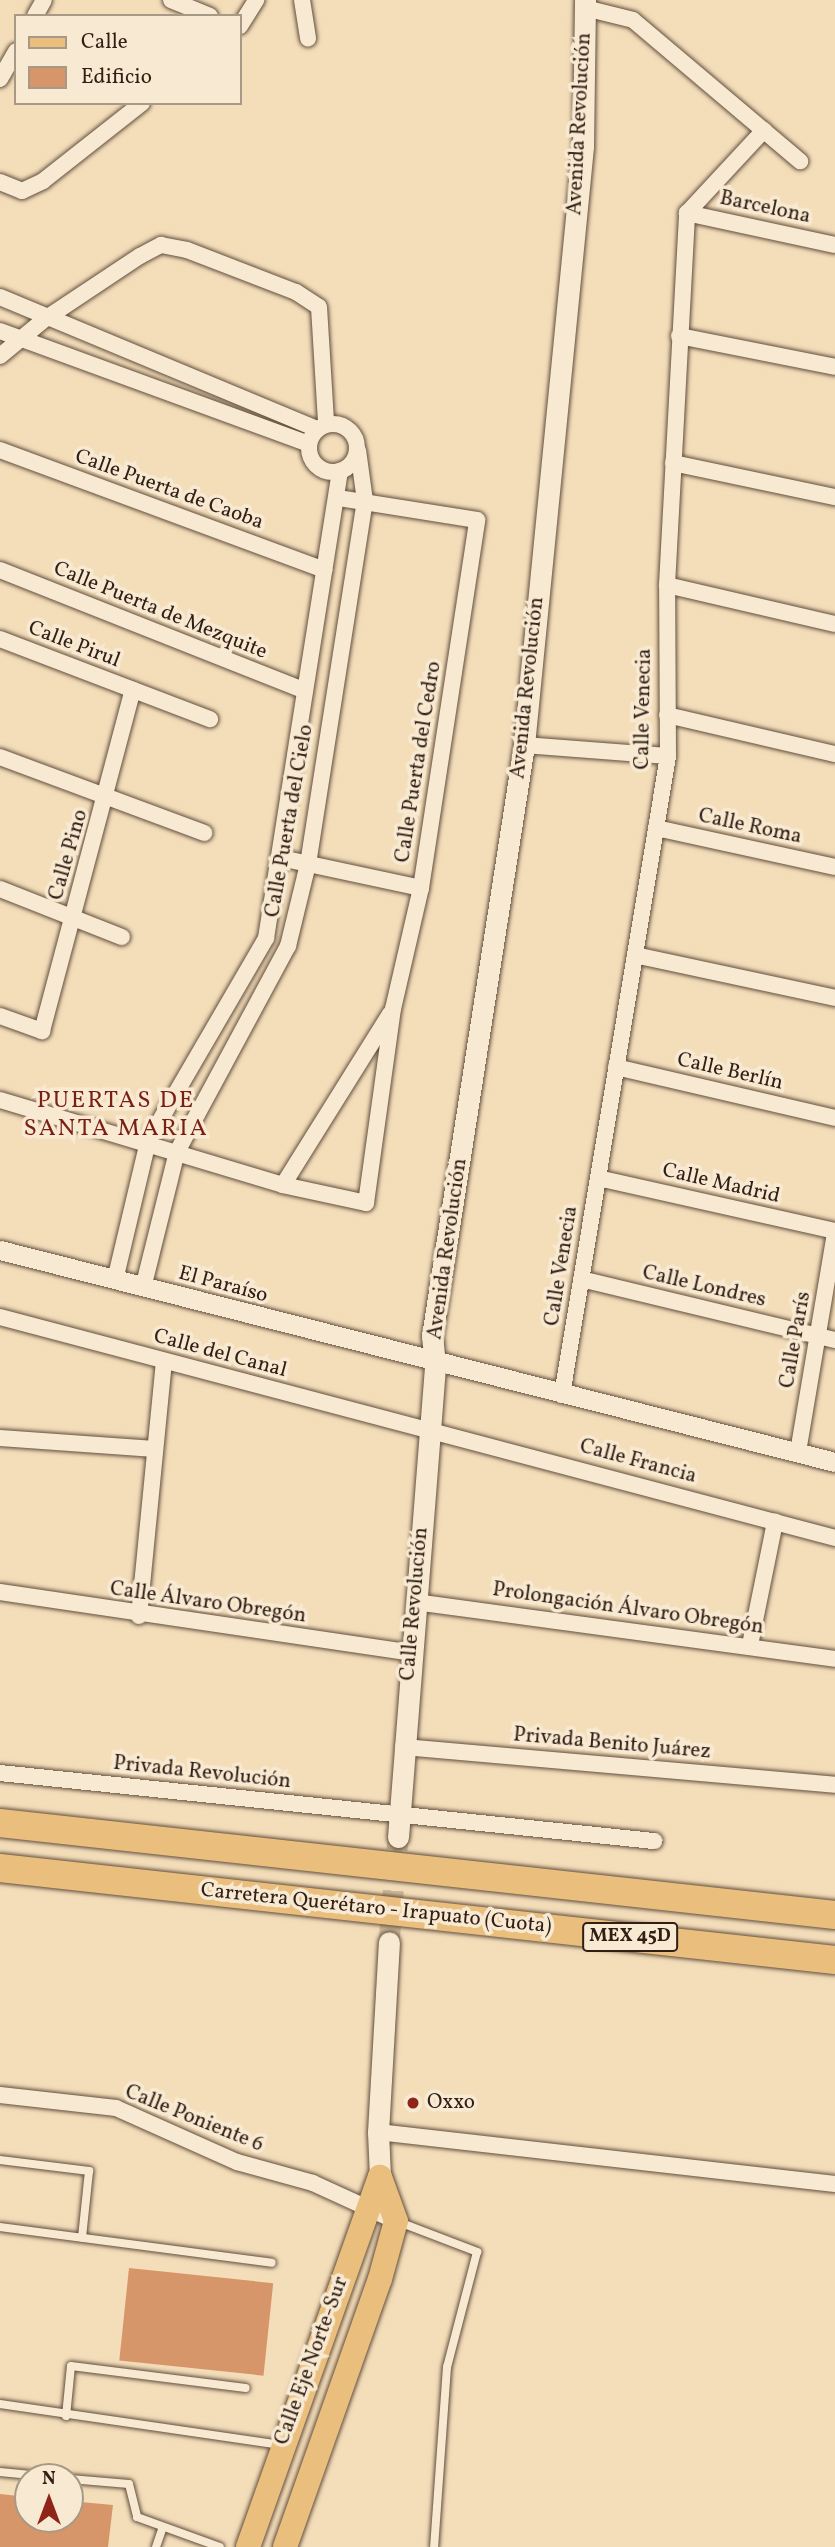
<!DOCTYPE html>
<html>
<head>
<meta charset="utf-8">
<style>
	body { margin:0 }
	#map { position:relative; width:835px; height:2547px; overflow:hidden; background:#f4deba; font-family:Vollkorn,serif }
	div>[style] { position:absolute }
	.building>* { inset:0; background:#d7966a; transform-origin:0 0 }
	.secondary-tunnel>* { height:21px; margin-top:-10.5px; transform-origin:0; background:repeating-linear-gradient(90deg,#cdb899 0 21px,transparent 0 31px) }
	.roads { filter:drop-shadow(0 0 2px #624e3e) drop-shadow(0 0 2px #624e3e) }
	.service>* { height:8px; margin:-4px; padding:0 4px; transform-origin:4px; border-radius:4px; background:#f8ead2 }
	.minor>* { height:16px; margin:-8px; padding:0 8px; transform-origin:8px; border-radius:8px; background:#f8ead2 }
	.minor>.ring { margin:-8px; padding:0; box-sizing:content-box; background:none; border:16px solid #f8ead2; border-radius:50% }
	.tertiary>* { height:19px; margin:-9.5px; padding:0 9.5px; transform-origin:9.5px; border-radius:9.5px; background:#f8ead2 }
	.secondary>* { height:21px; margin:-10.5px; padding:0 10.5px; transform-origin:10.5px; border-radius:10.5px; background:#f8ead2 }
	.primary>* { height:24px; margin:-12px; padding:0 12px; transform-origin:12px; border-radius:12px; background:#eabf7d }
	.motorway>* { height:28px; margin:-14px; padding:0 14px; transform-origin:14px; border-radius:14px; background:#eabf7d }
	.dots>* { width:19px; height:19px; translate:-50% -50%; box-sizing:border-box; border:4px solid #f8ead2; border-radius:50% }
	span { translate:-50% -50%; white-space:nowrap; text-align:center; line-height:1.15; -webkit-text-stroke:7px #f8ead2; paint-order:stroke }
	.shield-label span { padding:2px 5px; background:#f8ead2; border:2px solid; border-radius:5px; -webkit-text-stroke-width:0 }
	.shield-label { font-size:19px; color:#311e15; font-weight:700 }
	.street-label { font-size:21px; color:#311e15 }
	.poi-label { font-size:21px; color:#311e15 }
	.left { translate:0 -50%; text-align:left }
	.quarter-label { font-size:24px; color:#7a1f14; letter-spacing:2px }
	.legend { position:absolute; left:14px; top:14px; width:228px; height:91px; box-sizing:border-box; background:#f8ead2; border:2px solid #a89886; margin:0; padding:9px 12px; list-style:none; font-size:21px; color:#311e15 }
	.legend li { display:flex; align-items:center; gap:14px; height:35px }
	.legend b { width:35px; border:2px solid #a89886 }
	.north { position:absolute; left:14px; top:2463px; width:70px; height:70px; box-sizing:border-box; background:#f8ead2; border:2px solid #a89886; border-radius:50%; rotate:0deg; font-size:19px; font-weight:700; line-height:28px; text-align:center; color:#311e15 }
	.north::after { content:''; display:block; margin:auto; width:24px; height:32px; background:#8f2418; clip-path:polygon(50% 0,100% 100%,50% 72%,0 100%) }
</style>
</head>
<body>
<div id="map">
	<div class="building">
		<div style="left:129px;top:2268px;width:145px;height:93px;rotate:6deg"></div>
		<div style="clip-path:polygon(0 2494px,28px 2497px,28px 2519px,70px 2519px,70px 2501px,113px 2505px,108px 2547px,0 2547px)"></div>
	</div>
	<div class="secondary-tunnel">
		<div style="left:389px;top:1942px;width:105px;rotate:-85.1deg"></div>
	</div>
	<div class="roads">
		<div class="service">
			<div style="left:0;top:2160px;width:90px;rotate:7deg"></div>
			<div style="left:89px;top:2171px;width:67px;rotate:96deg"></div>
			<div style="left:399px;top:2222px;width:84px;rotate:21deg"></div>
			<div style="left:477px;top:2252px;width:119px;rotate:104.6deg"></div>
			<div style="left:447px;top:2367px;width:180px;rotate:94.1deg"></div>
			<div style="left:0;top:2227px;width:274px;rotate:7.5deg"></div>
			<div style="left:0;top:2404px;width:284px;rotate:8.3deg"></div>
			<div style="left:66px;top:2416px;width:50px;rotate:-84.3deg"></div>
			<div style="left:71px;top:2366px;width:176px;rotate:7.2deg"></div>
			<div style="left:0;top:2472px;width:52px;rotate:5.5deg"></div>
			<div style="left:70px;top:2479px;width:59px;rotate:4.8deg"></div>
			<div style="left:129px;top:2484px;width:34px;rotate:76deg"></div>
			<div style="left:137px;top:2517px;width:88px;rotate:19.9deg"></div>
			<div style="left:156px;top:2547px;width:21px;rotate:-71deg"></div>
		</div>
		<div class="minor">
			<div style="left:171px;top:0;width:42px;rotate:22.3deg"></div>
			<div style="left:302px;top:0;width:39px;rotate:81deg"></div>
			<div style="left:585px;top:8px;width:49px;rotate:14deg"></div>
			<div style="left:633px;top:20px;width:219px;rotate:40.2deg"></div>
			<div style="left:35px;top:16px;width:18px;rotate:-61deg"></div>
			<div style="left:240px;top:26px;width:31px;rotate:-58deg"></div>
			<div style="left:0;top:79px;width:32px;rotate:-60deg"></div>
			<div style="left:0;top:182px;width:24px;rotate:22deg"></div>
			<div style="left:22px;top:191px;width:23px;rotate:-25deg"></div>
			<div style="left:43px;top:181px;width:126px;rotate:-38.2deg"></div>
			<div style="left:687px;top:213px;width:151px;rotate:12.2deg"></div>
			<div style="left:0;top:297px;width:343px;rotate:22.6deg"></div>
			<div style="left:0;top:331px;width:329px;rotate:20.1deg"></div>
			<div style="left:679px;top:336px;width:159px;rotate:11.2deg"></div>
			<div style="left:0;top:356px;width:58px;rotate:-39.4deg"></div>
			<div style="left:45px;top:319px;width:114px;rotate:-33.6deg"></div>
			<div style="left:140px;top:256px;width:24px;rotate:-28deg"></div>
			<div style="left:161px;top:245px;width:26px;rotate:11deg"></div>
			<div style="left:187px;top:250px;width:117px;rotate:21.1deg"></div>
			<div style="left:296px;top:292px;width:27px;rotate:33deg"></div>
			<div style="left:319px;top:307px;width:116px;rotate:86.5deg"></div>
			<div class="ring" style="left:309px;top:424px;width:32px;height:32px"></div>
			<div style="left:0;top:450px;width:346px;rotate:20.3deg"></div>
			<div style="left:673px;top:463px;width:166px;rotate:11.9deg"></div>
			<div style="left:0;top:570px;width:328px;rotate:21.6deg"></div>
			<div style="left:667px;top:585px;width:172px;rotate:13.1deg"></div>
			<div style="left:0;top:639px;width:225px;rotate:20.9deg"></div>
			<div style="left:667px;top:715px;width:172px;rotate:13.1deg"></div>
			<div style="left:524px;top:745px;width:144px;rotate:4.4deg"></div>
			<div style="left:0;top:757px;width:218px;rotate:20.4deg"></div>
			<div style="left:656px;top:828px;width:183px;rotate:12.3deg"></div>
			<div style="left:281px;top:858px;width:143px;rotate:12.1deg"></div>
			<div style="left:0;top:889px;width:131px;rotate:21.5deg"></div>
			<div style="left:635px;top:955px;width:205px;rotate:12.1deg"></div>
			<div style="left:0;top:1016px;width:45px;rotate:19.7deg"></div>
			<div style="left:42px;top:1031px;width:353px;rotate:-75.1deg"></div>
			<div style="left:616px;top:1067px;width:225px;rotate:13.1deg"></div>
			<div style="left:0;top:1100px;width:295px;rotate:16.7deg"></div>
			<div style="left:283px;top:1185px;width:85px;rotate:12.2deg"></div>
			<div style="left:366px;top:1203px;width:196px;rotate:-82.1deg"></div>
			<div style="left:393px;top:1009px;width:124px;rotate:-77deg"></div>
			<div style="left:421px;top:888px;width:372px;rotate:-81.3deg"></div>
			<div style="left:477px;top:520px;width:141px;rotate:-171deg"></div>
			<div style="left:598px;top:1178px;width:243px;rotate:12.6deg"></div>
			<div style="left:283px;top:1185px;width:202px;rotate:-58deg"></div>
			<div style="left:581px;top:1279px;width:261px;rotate:13.5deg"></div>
			<div style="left:115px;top:1280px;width:143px;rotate:-76.6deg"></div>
			<div style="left:148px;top:1141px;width:235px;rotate:-59.8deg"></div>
			<div style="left:266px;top:938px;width:473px;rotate:-81deg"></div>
			<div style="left:143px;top:1288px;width:140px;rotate:-76deg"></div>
			<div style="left:177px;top:1152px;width:234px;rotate:-61.7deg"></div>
			<div style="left:288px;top:946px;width:84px;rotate:-76.3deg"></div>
			<div style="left:308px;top:864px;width:367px;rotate:-81.1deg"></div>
			<div style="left:365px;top:501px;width:51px;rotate:-97.8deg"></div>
			<div style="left:0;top:1317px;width:864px;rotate:14.82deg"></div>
			<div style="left:562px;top:1395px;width:648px;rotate:-80.58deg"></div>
			<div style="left:668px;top:756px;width:171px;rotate:-90.3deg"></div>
			<div style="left:667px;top:585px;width:373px;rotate:-86.9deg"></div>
			<div style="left:687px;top:213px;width:113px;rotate:-47.1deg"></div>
			<div style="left:0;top:1438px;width:155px;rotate:4.1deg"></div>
			<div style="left:798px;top:1452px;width:221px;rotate:-80.4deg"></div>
			<div style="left:0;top:1592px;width:416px;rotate:8.4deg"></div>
			<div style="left:415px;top:1602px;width:424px;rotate:7.7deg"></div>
			<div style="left:139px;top:1616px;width:256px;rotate:-84.4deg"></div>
			<div style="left:750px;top:1645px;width:126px;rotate:-78.5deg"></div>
			<div style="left:403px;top:1747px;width:434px;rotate:5deg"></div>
			<div style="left:0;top:1773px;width:658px;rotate:5.94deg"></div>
			<div style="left:0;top:2095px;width:117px;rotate:6.4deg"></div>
			<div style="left:116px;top:2108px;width:133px;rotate:24.1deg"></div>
			<div style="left:237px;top:2162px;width:79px;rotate:15.4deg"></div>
			<div style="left:313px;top:2183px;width:91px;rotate:24.6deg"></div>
			<div style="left:378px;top:2132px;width:460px;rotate:6.5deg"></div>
		</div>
		<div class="tertiary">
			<div style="left:0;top:1250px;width:861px;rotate:14.25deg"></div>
		</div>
		<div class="secondary">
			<div style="left:398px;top:1837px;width:474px;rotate:-85.5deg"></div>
			<div style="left:435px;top:1364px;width:28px;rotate:-96deg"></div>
			<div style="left:432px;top:1336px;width:598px;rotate:-81.15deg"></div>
			<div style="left:524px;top:745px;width:602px;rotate:-84.37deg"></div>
			<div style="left:583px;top:146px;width:146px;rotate:-89.2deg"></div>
			<div style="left:380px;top:2177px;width:45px;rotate:-92.5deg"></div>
			<div style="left:378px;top:2132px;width:190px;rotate:-86.7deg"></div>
		</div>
		<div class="primary">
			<div style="left:248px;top:2547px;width:393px;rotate:-70.4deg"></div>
			<div style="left:285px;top:2547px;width:284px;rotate:-70.5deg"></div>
			<div style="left:380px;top:2279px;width:60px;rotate:-74.6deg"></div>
			<div style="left:396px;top:2221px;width:47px;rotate:-110deg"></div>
		</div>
		<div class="motorway">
			<div style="left:0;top:1823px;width:840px;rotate:6.29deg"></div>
			<div style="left:0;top:1868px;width:840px;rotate:6.29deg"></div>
		</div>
	</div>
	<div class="dots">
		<div style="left:413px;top:2103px;background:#8f2418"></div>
	</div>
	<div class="shield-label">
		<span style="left:630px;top:1937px">MEX 45D</span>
	</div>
	<div class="street-label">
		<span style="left:580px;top:124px;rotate:-87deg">Avenida Revolución</span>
		<span style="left:765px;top:208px;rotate:12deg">Barcelona</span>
		<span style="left:169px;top:490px;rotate:20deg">Calle Puerta de Caoba</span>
		<span style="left:160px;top:611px;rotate:22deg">Calle Puerta de Mezquite</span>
		<span style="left:74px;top:645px;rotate:21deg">Calle Pirul</span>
		<span style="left:528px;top:688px;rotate:-84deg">Avenida Revolución</span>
		<span style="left:644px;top:709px;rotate:-89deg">Calle Venecia</span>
		<span style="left:419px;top:762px;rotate:-81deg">Calle Puerta del Cedro</span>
		<span style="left:290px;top:821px;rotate:-80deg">Calle Puerta del Cielo</span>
		<span style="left:750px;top:827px;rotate:12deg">Calle Roma</span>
		<span style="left:69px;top:855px;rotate:-74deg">Calle Pino</span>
		<span style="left:730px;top:1072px;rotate:13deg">Calle Berlín</span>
		<span style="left:721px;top:1184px;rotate:13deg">Calle Madrid</span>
		<span style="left:448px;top:1249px;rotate:-82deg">Avenida Revolución</span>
		<span style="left:562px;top:1266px;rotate:-81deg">Calle Venecia</span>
		<span style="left:223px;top:1285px;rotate:15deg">El Paraíso</span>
		<span style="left:704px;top:1287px;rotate:13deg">Calle Londres</span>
		<span style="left:796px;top:1340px;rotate:-80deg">Calle París</span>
		<span style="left:220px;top:1354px;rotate:15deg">Calle del Canal</span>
		<span style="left:638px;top:1462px;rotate:15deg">Calle Francia</span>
		<span style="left:208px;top:1603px;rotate:8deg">Calle Álvaro Obregón</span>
		<span style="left:415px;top:1604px;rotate:-85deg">Calle Revolución</span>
		<span style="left:628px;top:1609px;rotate:8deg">Prolongación Álvaro Obregón</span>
		<span style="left:612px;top:1744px;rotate:5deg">Privada Benito Juárez</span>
		<span style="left:202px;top:1773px;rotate:6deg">Privada Revolución</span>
		<span style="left:376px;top:1909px;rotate:6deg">Carretera Querétaro - Irapuato (Cuota)</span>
		<span style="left:194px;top:2119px;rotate:22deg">Calle Poniente 6</span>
		<span style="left:312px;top:2361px;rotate:-70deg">Calle Eje Norte-Sur</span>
	</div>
	<div class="poi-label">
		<span class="left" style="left:427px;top:2103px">Oxxo</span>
	</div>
	<div class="quarter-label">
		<span style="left:116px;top:1116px">PUERTAS DE<br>SANTA MARIA</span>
	</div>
	<ul class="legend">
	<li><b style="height:9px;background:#eabf7d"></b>Calle</li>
	<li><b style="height:19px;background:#d7966a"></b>Edificio</li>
	</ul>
	<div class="north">N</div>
</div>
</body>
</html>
